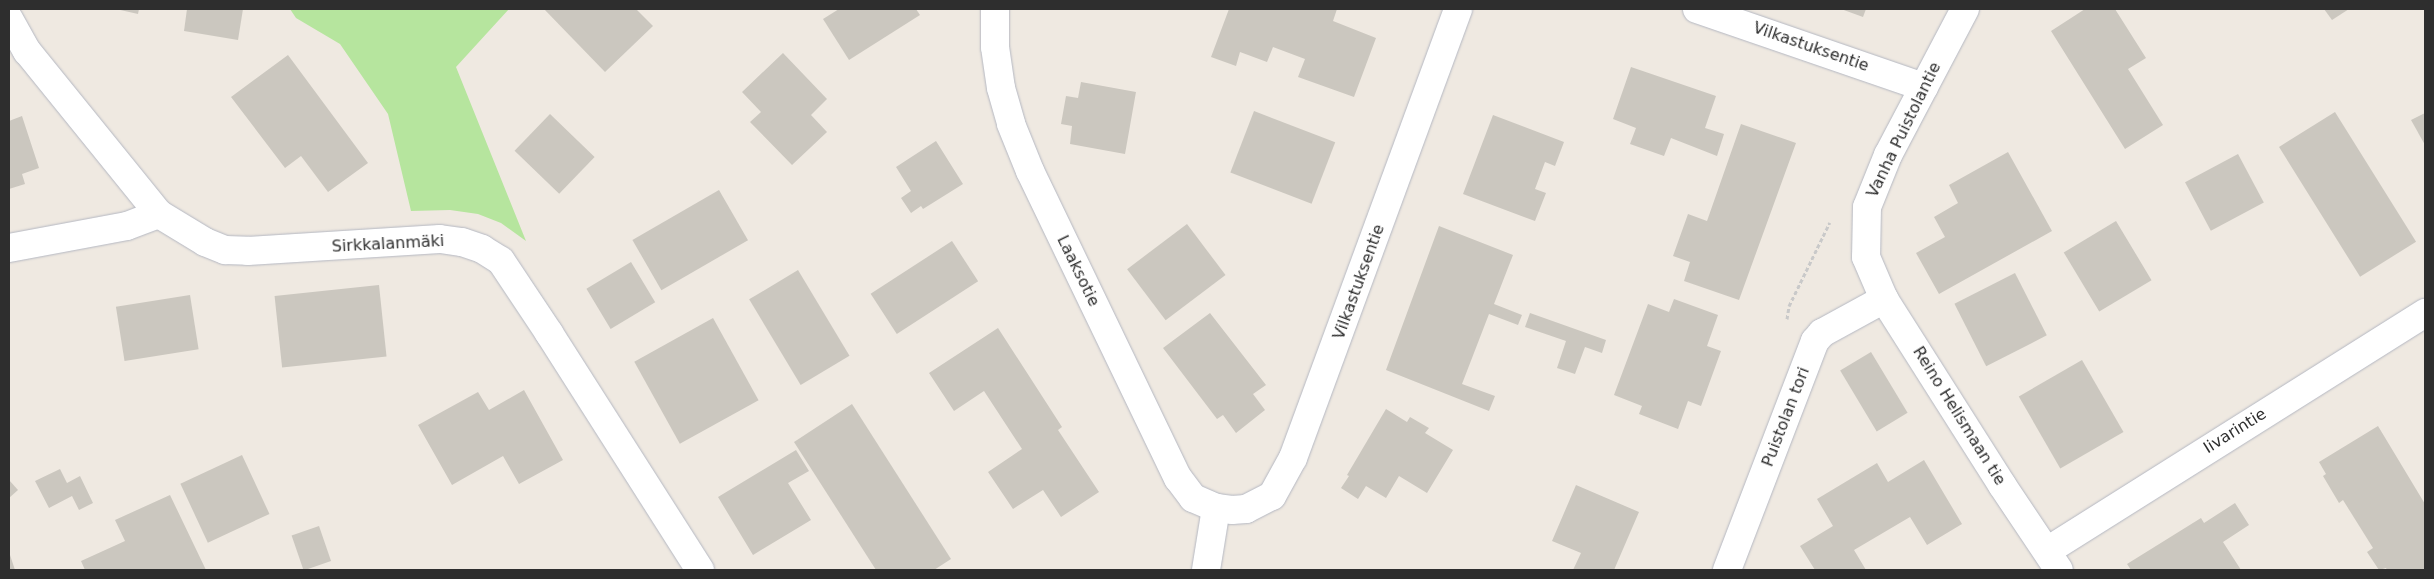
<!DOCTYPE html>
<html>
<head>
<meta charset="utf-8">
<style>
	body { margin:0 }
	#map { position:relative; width:2434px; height:579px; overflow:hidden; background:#efe9e1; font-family:"DejaVu Sans",sans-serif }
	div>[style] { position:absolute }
	.green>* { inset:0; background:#b6e59e }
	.building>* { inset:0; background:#cbc7bf; transform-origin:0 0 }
	.path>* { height:3px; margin-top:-1.5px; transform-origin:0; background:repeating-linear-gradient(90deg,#c9c9c9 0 4px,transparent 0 6.5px) }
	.roads { filter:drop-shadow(0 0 1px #b4b7c1) drop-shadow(0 0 1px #b4b7c1) }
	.minor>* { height:28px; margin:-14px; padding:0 14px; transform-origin:14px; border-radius:14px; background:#fff }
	span { translate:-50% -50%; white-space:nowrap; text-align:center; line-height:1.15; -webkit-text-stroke:4px #fff; paint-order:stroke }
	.street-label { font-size:16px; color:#2e2e2e }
	.frame { position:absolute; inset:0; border:10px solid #2e2e2e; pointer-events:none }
</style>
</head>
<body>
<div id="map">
	<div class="green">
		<div style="clip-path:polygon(290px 9px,509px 9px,456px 67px,526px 241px,501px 223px,478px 214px,450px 210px,411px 211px,388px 114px,340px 44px,296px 18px)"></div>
	</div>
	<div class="building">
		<div style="clip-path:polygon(116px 9px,139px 9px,138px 14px)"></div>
		<div style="clip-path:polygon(187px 9px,243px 9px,238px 40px,184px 31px)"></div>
		<div style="clip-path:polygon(544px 9px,636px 9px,653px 26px,605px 72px)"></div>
		<div style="clip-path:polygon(839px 9px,916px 9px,920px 15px,849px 60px,823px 19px)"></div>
		<div style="clip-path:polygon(1229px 9px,1337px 9px,1333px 21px,1376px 38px,1354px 97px,1298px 77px,1305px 59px,1273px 47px,1267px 62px,1240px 52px,1236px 66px,1211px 57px)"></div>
		<div style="clip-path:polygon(1841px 9px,1866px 9px,1863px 17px)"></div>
		<div style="clip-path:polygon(2085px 9px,2115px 9px,2146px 58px,2128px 69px,2163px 125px,2125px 149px,2051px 31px)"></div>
		<div style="clip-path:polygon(2324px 9px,2349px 9px,2332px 20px)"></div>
		<div style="clip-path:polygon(783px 53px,827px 99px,811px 115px,827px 132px,792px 165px,750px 122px,761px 112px,742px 92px)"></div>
		<div style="clip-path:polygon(288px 55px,368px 163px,328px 192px,301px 156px,285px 168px,231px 97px)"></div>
		<div style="clip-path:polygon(1631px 67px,1716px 96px,1705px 128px,1724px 134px,1717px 156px,1671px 138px,1664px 156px,1630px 144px,1636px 128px,1613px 119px)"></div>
		<div style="clip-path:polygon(1081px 82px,1136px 92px,1125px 154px,1070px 144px,1072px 126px,1061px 124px,1066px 96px,1078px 98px)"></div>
		<div style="left:1254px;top:111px;width:87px;height:66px;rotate:21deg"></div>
		<div style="left:2335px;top:112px;width:153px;height:66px;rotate:58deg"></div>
		<div style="clip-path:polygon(2425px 113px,2425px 145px,2411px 120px)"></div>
		<div style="left:550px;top:114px;width:62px;height:51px;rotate:44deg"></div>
		<div style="clip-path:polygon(1493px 115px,1564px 142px,1555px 166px,1545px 162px,1535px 189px,1546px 193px,1535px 221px,1463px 194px)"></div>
		<div style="clip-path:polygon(22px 116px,39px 168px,22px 174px,25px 184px,9px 189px,9px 121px)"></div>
		<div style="clip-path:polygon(1741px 124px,1796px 143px,1739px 300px,1684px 281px,1690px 262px,1673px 256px,1688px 214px,1707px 221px)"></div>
		<div style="clip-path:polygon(936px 141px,963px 184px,923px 209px,921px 206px,911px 213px,901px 198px,911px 191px,896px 167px)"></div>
		<div style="clip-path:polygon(2008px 152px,2052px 231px,1939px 294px,1916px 253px,1945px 237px,1934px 217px,1958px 203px,1949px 185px)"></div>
		<div style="left:2238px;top:154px;width:55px;height:60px;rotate:62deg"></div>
		<div style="left:719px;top:190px;width:58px;height:100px;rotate:60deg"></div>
		<div style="left:2116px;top:221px;width:69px;height:61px;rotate:59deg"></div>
		<div style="left:1187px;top:224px;width:64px;height:75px;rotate:53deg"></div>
		<div style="clip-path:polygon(1439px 226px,1513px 255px,1494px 304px,1522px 315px,1518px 325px,1489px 314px,1462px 384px,1495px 396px,1489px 411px,1386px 370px)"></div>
		<div style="left:952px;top:241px;width:48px;height:97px;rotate:57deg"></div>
		<div style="left:631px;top:262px;width:47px;height:52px;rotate:59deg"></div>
		<div style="left:798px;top:270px;width:100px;height:57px;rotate:59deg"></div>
		<div style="left:2015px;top:273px;width:70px;height:68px;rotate:63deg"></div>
		<div style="left:379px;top:285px;width:72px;height:105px;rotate:84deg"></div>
		<div style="left:190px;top:295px;width:55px;height:75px;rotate:81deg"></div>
		<div style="clip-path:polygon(1674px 299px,1718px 315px,1707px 346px,1721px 351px,1701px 406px,1688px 401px,1678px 429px,1639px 414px,1642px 406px,1614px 395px,1648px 304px,1669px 312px)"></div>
		<div style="clip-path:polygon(1210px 313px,1266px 385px,1253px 394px,1265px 410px,1236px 433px,1223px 415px,1217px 419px,1163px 348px)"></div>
		<div style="clip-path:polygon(1530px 313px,1606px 340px,1602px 353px,1585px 347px,1575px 374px,1557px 368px,1566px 341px,1525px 327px)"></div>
		<div style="left:713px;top:318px;width:94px;height:90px;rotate:61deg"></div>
		<div style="clip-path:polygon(998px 328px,1062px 427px,1058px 430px,1099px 492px,1061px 517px,1043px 490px,1013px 509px,988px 472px,1022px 449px,984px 391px,954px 411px,929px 373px)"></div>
		<div style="left:1871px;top:352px;width:71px;height:36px;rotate:59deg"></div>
		<div style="left:2082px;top:360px;width:83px;height:73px;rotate:60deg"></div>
		<div style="clip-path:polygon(524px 390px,563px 460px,519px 484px,503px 456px,452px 485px,418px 425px,478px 392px,489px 410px)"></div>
		<div style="clip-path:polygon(852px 404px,951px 559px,934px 570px,876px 570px,794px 442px)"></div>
		<div style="clip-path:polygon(1386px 409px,1407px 422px,1410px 417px,1429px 428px,1425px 433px,1453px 450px,1427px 493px,1399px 476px,1386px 498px,1366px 486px,1358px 499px,1341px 488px,1349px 476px,1347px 475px)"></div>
		<div style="clip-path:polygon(2378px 426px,2425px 504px,2425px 570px,2387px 570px,2386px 568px,2379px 570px,2367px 552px,2373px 548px,2343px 500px,2339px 503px,2323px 476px,2326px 474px,2319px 462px)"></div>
		<div style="clip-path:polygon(796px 450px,809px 471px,788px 483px,811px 520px,753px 555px,718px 497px)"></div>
		<div style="left:242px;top:455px;width:65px;height:68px;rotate:65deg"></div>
		<div style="clip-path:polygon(1924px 460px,1962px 524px,1927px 545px,1910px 517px,1854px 550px,1866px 570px,1815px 570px,1800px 546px,1833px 526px,1817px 499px,1877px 463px,1888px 482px)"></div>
		<div style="clip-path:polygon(60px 469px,67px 483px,80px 476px,93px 503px,79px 510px,72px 496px,49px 508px,35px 481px)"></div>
		<div style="clip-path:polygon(9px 480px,18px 490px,9px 498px)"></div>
		<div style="clip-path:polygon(1576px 485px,1639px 512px,1614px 570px,1573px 570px,1581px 553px,1552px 541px)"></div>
		<div style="clip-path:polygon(170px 495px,206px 570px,85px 570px,81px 561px,125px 541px,115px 520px)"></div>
		<div style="clip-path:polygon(2235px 503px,2249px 525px,2223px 542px,2241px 570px,2131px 570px,2127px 564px,2201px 518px,2204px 523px)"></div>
		<div style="left:319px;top:526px;width:37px;height:29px;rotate:71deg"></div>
		<div style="clip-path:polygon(9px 552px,15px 570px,9px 570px)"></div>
	</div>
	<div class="path">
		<div style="left:1787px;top:319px;width:13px;rotate:-81deg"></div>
		<div style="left:1789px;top:306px;width:93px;rotate:-64deg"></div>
	</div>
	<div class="roads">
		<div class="minor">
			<div style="left:995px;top:9px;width:38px;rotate:90deg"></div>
			<div style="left:995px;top:47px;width:41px;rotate:81.7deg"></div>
			<div style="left:1001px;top:88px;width:37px;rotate:74deg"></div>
			<div style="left:1011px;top:124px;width:51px;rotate:68deg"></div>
			<div style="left:1030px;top:171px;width:341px;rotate:64.3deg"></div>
			<div style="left:1178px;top:478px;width:25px;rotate:53deg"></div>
			<div style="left:1193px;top:498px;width:25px;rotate:23deg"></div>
			<div style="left:1216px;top:508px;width:16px;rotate:7deg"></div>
			<div style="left:1232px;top:510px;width:14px;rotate:-4deg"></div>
			<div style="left:1246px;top:509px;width:29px;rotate:-27deg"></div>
			<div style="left:1272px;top:496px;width:43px;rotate:-61.1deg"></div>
			<div style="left:1293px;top:458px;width:478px;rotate:-69.8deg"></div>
			<div style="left:1697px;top:9px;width:240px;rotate:19deg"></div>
			<div style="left:1965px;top:9px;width:165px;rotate:117.8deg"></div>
			<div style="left:1888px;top:155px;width:56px;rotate:112deg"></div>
			<div style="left:1867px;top:207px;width:50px;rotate:91.1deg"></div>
			<div style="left:1866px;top:257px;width:46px;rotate:66.8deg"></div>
			<div style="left:1884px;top:299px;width:220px;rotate:57.6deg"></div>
			<div style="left:2002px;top:485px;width:102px;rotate:56.2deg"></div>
			<div style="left:9px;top:19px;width:37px;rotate:61deg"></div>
			<div style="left:27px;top:51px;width:210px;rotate:51deg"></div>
			<div style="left:159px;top:214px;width:54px;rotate:31.3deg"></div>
			<div style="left:205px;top:242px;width:22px;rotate:22deg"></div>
			<div style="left:225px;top:250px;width:23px;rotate:2deg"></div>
			<div style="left:248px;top:251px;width:192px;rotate:-3.6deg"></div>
			<div style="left:440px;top:239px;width:22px;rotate:8deg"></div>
			<div style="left:462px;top:242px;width:21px;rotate:19deg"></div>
			<div style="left:482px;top:249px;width:22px;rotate:32deg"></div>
			<div style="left:501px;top:261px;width:87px;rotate:56.3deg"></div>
			<div style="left:549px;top:333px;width:281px;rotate:57.5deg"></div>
			<div style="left:9px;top:248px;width:120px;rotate:-10.6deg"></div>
			<div style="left:127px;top:226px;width:34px;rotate:-21deg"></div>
			<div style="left:2047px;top:551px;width:447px;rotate:-32.2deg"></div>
			<div style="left:1206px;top:570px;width:63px;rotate:-80.8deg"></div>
			<div style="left:1727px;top:570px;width:245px;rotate:-69deg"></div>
			<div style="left:1815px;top:341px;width:11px;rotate:-49deg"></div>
			<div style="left:1822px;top:333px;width:71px;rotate:-28.7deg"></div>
		</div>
	</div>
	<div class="street-label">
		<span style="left:1811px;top:47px;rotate:19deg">Vilkastuksentie</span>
		<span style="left:1904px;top:130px;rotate:-64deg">Vanha Puistolantie</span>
		<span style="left:388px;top:244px;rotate:-3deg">Sirkkalanmäki</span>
		<span style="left:1078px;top:271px;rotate:64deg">Laaksotie</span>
		<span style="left:1359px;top:282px;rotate:-70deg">Vilkastuksentie</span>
		<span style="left:1959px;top:416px;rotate:58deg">Reino Helismaan tie</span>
		<span style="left:1786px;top:417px;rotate:-69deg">Puistolan tori</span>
		<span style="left:2235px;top:431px;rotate:-32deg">Iivarintie</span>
	</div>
	<div class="frame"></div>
</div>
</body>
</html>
